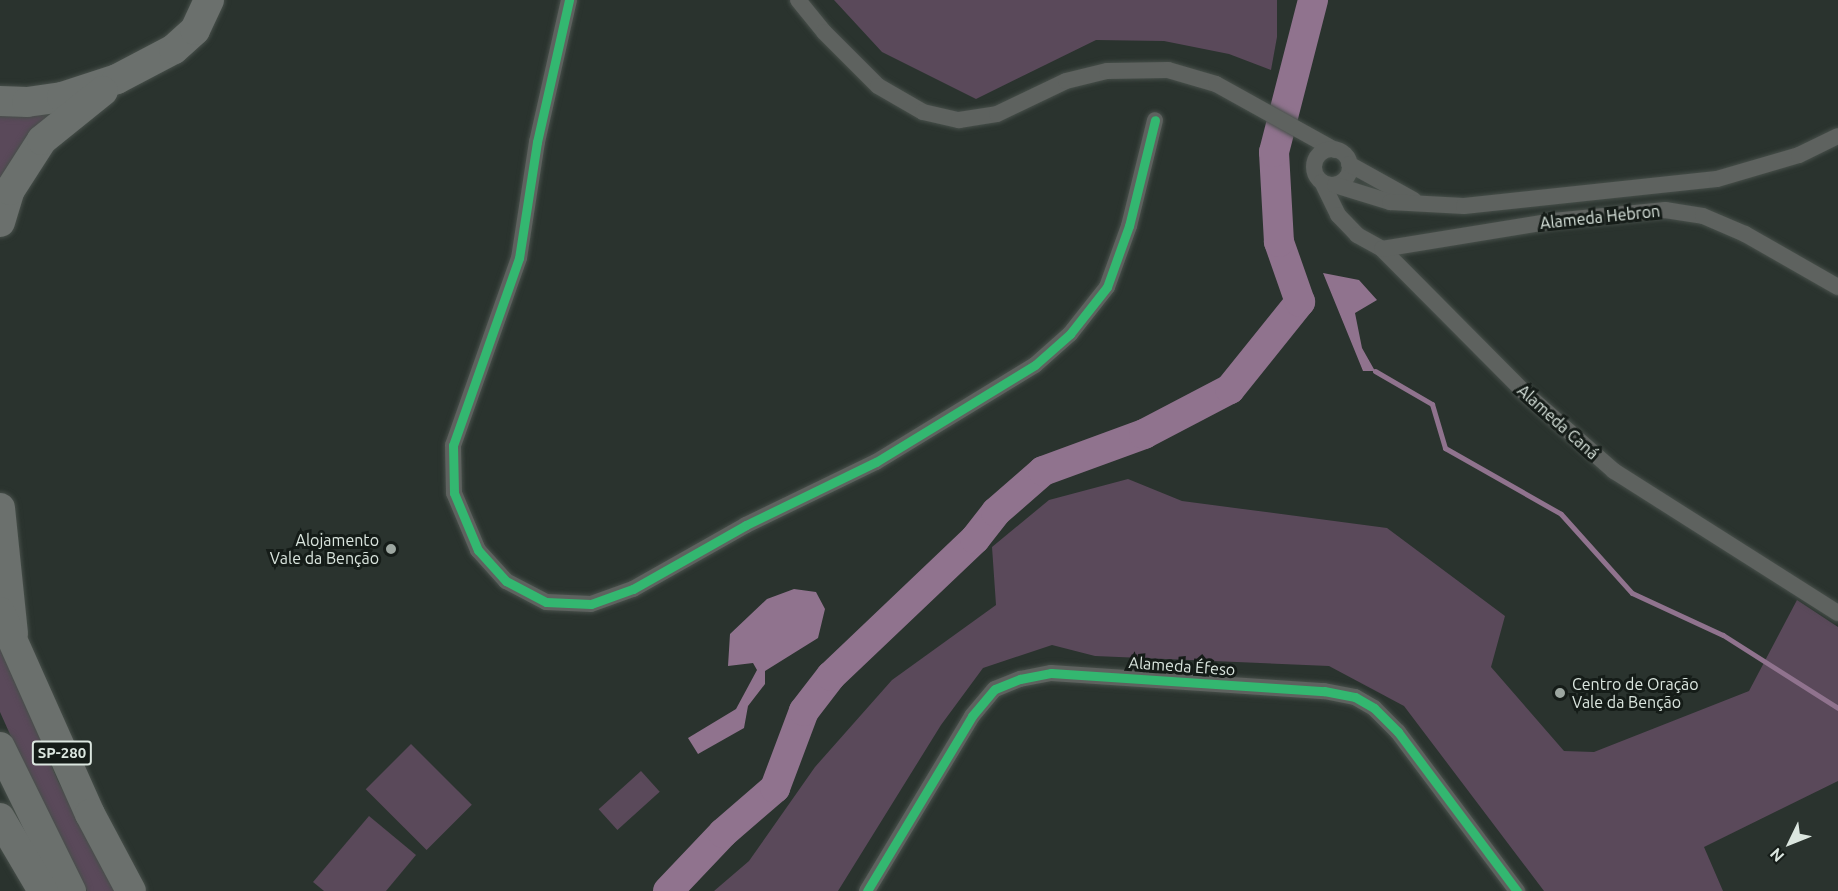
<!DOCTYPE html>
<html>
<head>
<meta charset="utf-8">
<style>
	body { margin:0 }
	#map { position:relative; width:1838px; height:891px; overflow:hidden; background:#2a332e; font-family:Ubuntu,sans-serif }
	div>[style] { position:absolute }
	.green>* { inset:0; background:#5a495a; transform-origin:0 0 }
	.water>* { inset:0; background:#90738e }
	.stream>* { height:5px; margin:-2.5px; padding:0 2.5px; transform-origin:2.5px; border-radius:2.5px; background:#90738e }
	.river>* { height:30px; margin:-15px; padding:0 15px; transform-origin:15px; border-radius:15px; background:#90738e }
	.roads { filter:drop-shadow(0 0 2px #474f4a) drop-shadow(0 0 2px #474f4a) }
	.minor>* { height:16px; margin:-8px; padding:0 8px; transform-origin:8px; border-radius:8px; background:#5e625f }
	.minor>.ring { margin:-8px; padding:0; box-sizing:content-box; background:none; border:16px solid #5e625f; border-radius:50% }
	.motorway>* { height:30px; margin:-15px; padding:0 15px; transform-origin:15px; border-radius:15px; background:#6b706d }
	.cycleway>* { height:9px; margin:-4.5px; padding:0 4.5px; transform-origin:4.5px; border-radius:4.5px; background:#33b770 }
	.dots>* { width:16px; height:16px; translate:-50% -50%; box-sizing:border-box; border:3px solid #151c18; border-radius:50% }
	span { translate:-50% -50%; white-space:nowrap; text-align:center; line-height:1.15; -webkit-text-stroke:6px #151c18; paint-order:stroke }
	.shield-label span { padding:2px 4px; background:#151c18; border:2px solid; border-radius:4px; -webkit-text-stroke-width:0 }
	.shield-label { font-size:15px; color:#dbe6df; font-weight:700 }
	.street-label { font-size:16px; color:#dbe6df }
	.poi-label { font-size:16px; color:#dbe6df }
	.right { translate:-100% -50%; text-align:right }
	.left { translate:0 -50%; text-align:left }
	.north { position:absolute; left:1760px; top:813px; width:60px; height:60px; -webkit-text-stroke:4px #151c18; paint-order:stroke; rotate:227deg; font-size:16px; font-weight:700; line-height:24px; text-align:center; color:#dbe6df }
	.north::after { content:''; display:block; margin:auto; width:21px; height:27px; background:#dbe6df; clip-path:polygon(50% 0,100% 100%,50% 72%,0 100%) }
</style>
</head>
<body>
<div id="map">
	<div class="green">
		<div style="clip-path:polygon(834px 0,1277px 0,1277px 37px,1271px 70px,1229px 54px,1164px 41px,1096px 40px,976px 99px,882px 52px)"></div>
		<div style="clip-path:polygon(67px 106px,0 191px,0 111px)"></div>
		<div style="clip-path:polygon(1128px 479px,1182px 501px,1387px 528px,1505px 616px,1491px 667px,1564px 751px,1594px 752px,1749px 691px,1797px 600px,1838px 627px,1838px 781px,1704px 847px,1723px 891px,1544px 891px,1404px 706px,1329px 666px,1095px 656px,1052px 645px,983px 668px,941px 725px,838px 891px,714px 891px,749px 861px,815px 767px,892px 680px,996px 605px,992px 547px,1049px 500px)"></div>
		<div style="clip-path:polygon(0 643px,58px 781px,116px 891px,87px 891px,39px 799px,0 712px)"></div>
		<div style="left:411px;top:744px;width:86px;height:64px;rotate:45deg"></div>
		<div style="left:641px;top:771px;width:28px;height:57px;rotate:48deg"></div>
		<div style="clip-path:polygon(369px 816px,416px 855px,386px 891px,324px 891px,313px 882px)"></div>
	</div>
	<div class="water">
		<div style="clip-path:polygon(1323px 273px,1359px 280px,1377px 300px,1355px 313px,1362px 348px,1375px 371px,1363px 371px)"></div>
		<div style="clip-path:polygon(794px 589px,816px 592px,825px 609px,818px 638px,765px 671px,765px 684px,748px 706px,744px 728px,698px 754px,688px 738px,736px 709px,757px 670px,753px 663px,728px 666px,730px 634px,767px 599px)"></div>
	</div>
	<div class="stream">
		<div style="left:1375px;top:371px;width:66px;rotate:30.1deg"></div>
		<div style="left:1432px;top:404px;width:46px;rotate:73.5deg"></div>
		<div style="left:1445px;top:448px;width:133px;rotate:29.6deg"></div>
		<div style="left:1561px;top:514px;width:106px;rotate:48.1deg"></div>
		<div style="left:1632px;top:593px;width:100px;rotate:24.8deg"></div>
		<div style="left:1723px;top:635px;width:136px;rotate:32.4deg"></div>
	</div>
	<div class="river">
		<div style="left:668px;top:891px;width:80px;rotate:-46.5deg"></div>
		<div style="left:723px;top:833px;width:69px;rotate:-40.9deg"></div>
		<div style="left:775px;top:788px;width:82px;rotate:-69.4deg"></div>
		<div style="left:804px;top:711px;width:44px;rotate:-52.4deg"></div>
		<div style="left:831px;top:676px;width:199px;rotate:-43.6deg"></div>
		<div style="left:975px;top:539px;width:34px;rotate:-52deg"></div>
		<div style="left:996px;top:512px;width:62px;rotate:-41.1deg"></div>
		<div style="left:1043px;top:471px;width:108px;rotate:-20.1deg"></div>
		<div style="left:1144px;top:434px;width:97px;rotate:-27.6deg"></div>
		<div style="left:1230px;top:389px;width:112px;rotate:-51.2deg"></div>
		<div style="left:1300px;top:302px;width:64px;rotate:-109.3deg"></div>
		<div style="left:1279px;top:242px;width:90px;rotate:-93.2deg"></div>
		<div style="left:1274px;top:152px;width:157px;rotate:-75.6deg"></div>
	</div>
	<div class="roads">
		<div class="minor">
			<div style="left:569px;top:0;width:146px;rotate:102.7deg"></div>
			<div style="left:537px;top:142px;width:117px;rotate:98.8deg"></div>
			<div style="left:519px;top:258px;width:198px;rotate:109.4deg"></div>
			<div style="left:453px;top:445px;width:48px;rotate:88.8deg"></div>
			<div style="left:454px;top:493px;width:62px;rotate:67.2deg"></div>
			<div style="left:478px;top:550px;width:42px;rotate:47.9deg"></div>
			<div style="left:506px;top:581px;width:45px;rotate:27.7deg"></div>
			<div style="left:546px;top:602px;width:45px;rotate:2.5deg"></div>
			<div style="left:591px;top:604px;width:45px;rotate:-19.7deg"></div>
			<div style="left:633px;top:589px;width:130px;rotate:-29.5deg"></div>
			<div style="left:746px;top:525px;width:144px;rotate:-25.9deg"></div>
			<div style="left:876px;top:462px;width:186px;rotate:-31.4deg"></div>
			<div style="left:1035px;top:365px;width:47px;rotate:-41.5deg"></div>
			<div style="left:1070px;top:334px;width:60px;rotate:-51.8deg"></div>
			<div style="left:1107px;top:287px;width:65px;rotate:-70.2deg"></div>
			<div style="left:1129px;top:226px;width:109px;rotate:-76.2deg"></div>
			<div style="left:798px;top:0;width:41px;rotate:50.9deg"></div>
			<div style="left:824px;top:32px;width:76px;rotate:45deg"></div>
			<div style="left:878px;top:86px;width:52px;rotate:30deg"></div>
			<div style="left:923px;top:112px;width:37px;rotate:13deg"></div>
			<div style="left:959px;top:120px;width:38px;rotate:-9deg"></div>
			<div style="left:997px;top:114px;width:76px;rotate:-25.6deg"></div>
			<div style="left:1066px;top:81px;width:42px;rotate:-13.7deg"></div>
			<div style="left:1107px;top:71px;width:61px;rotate:-0.9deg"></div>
			<div style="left:1168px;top:70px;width:50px;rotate:16.3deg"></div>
			<div style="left:1216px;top:84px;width:136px;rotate:29deg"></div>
			<div class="ring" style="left:1314px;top:149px;width:20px;height:20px"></div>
			<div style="left:1349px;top:164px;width:74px;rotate:29deg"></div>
			<div style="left:1322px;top:182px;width:37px;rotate:64deg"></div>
			<div style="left:1338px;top:215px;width:28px;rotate:46deg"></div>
			<div style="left:1357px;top:235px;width:29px;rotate:29deg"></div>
			<div style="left:1382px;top:249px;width:200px;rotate:45.2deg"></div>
			<div style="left:1523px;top:391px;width:121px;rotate:41.3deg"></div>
			<div style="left:1614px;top:471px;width:265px;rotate:32.4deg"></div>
			<div style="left:1335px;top:185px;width:58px;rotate:17.2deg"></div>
			<div style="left:1390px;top:202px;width:74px;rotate:3.1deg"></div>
			<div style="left:1464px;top:206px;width:254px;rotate:-6.1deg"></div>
			<div style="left:1717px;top:179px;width:85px;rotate:-16.3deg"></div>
			<div style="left:1799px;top:155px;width:43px;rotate:-26deg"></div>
			<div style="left:1382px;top:249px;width:173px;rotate:-9.3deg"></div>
			<div style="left:1553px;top:221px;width:113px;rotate:-5.6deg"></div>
			<div style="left:1665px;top:210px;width:38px;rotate:9deg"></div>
			<div style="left:1703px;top:216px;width:46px;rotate:23.2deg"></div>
			<div style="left:1745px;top:234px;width:107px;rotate:29.7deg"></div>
			<div style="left:867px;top:891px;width:204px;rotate:-59deg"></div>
			<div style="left:972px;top:716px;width:35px;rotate:-50deg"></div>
			<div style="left:995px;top:689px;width:27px;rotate:-22deg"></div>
			<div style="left:1020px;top:679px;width:32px;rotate:-11deg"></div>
			<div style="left:1051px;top:673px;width:274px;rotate:3.8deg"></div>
			<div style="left:1324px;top:691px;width:32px;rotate:11deg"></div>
			<div style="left:1355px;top:697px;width:22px;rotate:30deg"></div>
			<div style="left:1374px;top:708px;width:34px;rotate:45deg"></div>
			<div style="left:1398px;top:732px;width:199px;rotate:53.2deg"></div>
		</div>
		<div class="motorway">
			<div style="left:0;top:101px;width:27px;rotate:2deg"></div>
			<div style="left:27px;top:102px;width:35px;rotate:-8deg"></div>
			<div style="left:62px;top:97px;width:58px;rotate:-18.1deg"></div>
			<div style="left:117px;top:79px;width:64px;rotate:-27.8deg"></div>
			<div style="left:174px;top:49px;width:28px;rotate:-42deg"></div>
			<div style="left:195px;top:30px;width:33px;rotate:-65deg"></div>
			<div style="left:0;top:222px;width:34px;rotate:-73deg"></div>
			<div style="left:10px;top:190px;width:59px;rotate:-57.4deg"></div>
			<div style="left:42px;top:140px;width:78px;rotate:-38.8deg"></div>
			<div style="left:0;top:508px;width:126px;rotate:84.1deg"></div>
			<div style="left:0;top:612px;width:221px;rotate:66deg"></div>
			<div style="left:90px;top:814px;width:87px;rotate:62deg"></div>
			<div style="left:0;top:747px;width:161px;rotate:63.8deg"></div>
			<div style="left:0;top:818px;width:85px;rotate:59.5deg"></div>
		</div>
	</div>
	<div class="cycleway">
		<div style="left:569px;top:0;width:146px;rotate:102.7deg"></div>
		<div style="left:537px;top:142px;width:117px;rotate:98.8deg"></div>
		<div style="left:519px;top:258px;width:198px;rotate:109.4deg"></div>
		<div style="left:453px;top:445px;width:48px;rotate:88.8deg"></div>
		<div style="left:454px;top:493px;width:62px;rotate:67.2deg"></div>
		<div style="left:478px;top:550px;width:42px;rotate:47.9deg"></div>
		<div style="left:506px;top:581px;width:45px;rotate:27.7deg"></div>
		<div style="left:546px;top:602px;width:45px;rotate:2.5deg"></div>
		<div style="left:591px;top:604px;width:45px;rotate:-19.7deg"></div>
		<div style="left:633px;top:589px;width:130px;rotate:-29.5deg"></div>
		<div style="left:746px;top:525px;width:144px;rotate:-25.9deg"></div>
		<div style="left:876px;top:462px;width:186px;rotate:-31.4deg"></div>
		<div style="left:1035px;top:365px;width:47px;rotate:-41.5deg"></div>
		<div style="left:1070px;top:334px;width:60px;rotate:-51.8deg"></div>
		<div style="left:1107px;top:287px;width:65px;rotate:-70.2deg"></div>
		<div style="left:1129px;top:226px;width:109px;rotate:-76.2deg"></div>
		<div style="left:867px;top:891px;width:204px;rotate:-59deg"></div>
		<div style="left:972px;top:716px;width:35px;rotate:-50deg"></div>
		<div style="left:995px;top:689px;width:27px;rotate:-22deg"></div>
		<div style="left:1020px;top:679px;width:32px;rotate:-11deg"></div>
		<div style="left:1051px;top:673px;width:274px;rotate:3.8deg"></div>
		<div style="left:1324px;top:691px;width:32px;rotate:11deg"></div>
		<div style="left:1355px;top:697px;width:22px;rotate:30deg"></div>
		<div style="left:1374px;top:708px;width:34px;rotate:45deg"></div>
		<div style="left:1398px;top:732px;width:199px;rotate:53.2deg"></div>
	</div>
	<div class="dots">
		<div style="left:391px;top:549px;background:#9da7a1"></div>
		<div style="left:1560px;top:693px;background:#9da7a1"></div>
	</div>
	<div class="shield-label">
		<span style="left:62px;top:753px">SP-280</span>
	</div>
	<div class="street-label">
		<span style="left:1600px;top:217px;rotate:-6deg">Alameda Hebron</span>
		<span style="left:1558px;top:422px;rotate:42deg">Alameda Caná</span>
		<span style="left:1182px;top:666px;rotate:4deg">Alameda Éfeso</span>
	</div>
	<div class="poi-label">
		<span class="right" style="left:379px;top:549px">Alojamento<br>Vale da Benção</span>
		<span class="left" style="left:1572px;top:693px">Centro de Oração<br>Vale da Benção</span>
	</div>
	<div class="north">N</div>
</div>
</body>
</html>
